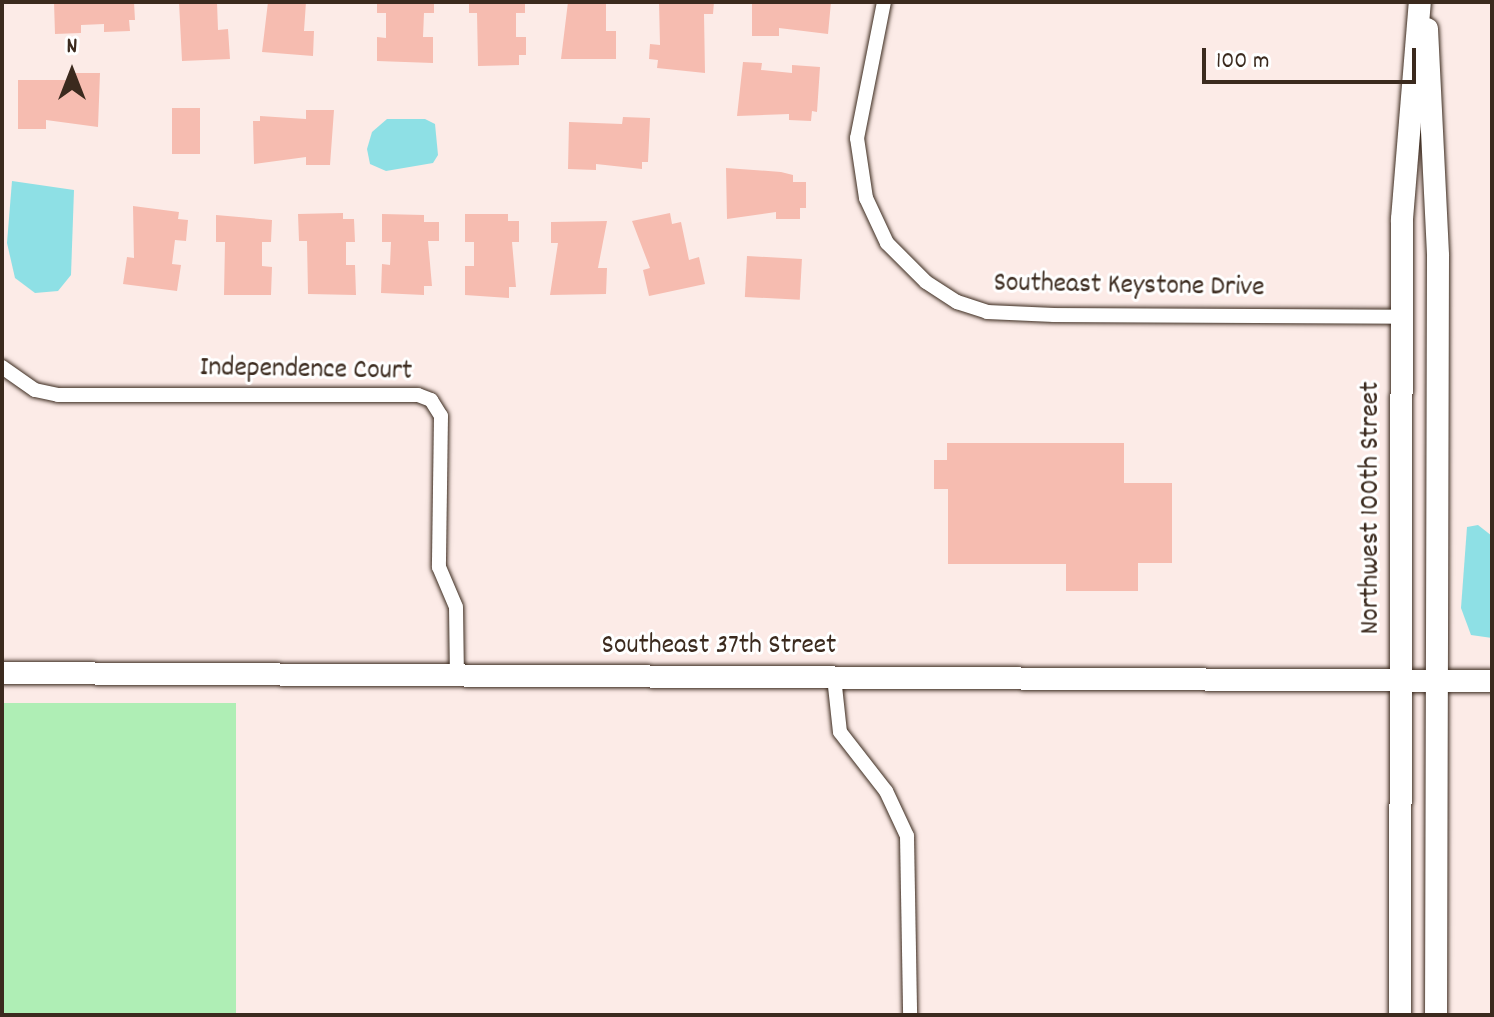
<!DOCTYPE html>
<html>
<head>
<meta charset="utf-8">
<style>
	body { margin:0 }
	#map { position:relative; width:1494px; height:1017px; overflow:hidden; background:#fcebe7; font-family:Dekko,sans-serif }
	div>[style] { position:absolute }
	.green>* { inset:0; background:#afeeb5; transform-origin:0 0 }
	.water>* { inset:0; background:#8ee0e5 }
	.building>* { inset:0; background:#f6bcb0; transform-origin:0 0 }
	.roads { filter:drop-shadow(0 0 2px #3b2a1e) drop-shadow(0 0 2px #3b2a1e) }
	.street>* { height:14px; margin:-7px; padding:0 7px; transform-origin:7px; border-radius:7px; background:#fff }
	.secondary>* { height:22px; margin:-11px; padding:0 11px; transform-origin:11px; border-radius:11px; background:#fff }
	span { translate:-50% -50%; white-space:nowrap; text-align:center; line-height:1.15; -webkit-text-stroke:6px #fff; paint-order:stroke }
	.street-label { font-size:28px; color:#3b2a1e }
	.frame { position:absolute; inset:0; border:4px solid #3b2a1e; pointer-events:none }
	.north { position:absolute; left:32px; top:32px; width:80px; height:80px; -webkit-text-stroke:6px #fff; paint-order:stroke; rotate:0deg; font-size:22px; font-weight:700; line-height:32px; text-align:center; color:#3b2a1e }
	.north::after { content:''; display:block; margin:auto; width:28px; height:36px; background:#3b2a1e; clip-path:polygon(50% 0,100% 100%,50% 72%,0 100%) }
	.scale { position:absolute; left:1202px; top:48px; width:214px; height:36px; box-sizing:border-box; border:4px solid #3b2a1e; border-top:0; padding-left:10px; font-size:24px; line-height:28px; white-space:nowrap; color:#3b2a1e; -webkit-text-stroke:6px #fff; paint-order:stroke }
</style>
</head>
<body>
<div id="map">
	<div class="green">
		<div style="left:2px;top:703px;width:234px;height:312px"></div>
	</div>
	<div class="water">
		<div style="clip-path:polygon(387px 119px,425px 119px,435px 124px,438px 155px,433px 163px,386px 171px,370px 164px,367px 149px,372px 132px)"></div>
		<div style="clip-path:polygon(12px 181px,74px 190px,71px 275px,58px 291px,35px 293px,15px 278px,7px 243px)"></div>
		<div style="clip-path:polygon(1478px 525px,1492px 536px,1492px 638px,1471px 635px,1461px 608px,1467px 527px)"></div>
	</div>
	<div class="building">
		<div style="clip-path:polygon(54px 2px,134px 2px,135px 20px,129px 20px,130px 31px,104px 32px,104px 24px,81px 25px,81px 33px,55px 34px)"></div>
		<div style="clip-path:polygon(179px 2px,217px 2px,218px 30px,228px 29px,230px 59px,182px 61px)"></div>
		<div style="clip-path:polygon(268px 2px,306px 2px,304px 31px,314px 31px,313px 56px,262px 52px)"></div>
		<div style="clip-path:polygon(377px 2px,434px 2px,434px 13px,424px 13px,423px 37px,433px 37px,433px 63px,377px 61px,377px 37px,386px 38px,386px 13px,377px 13px)"></div>
		<div style="clip-path:polygon(469px 2px,525px 2px,525px 13px,516px 13px,516px 37px,526px 37px,526px 55px,519px 55px,519px 65px,478px 66px,477px 13px,469px 13px)"></div>
		<div style="clip-path:polygon(568px 2px,606px 2px,606px 31px,616px 31px,616px 59px,561px 59px)"></div>
		<div style="clip-path:polygon(659px 2px,714px 2px,713px 14px,704px 14px,705px 73px,657px 68px,658px 60px,649px 59px,650px 44px,660px 45px)"></div>
		<div style="clip-path:polygon(752px 2px,831px 2px,828px 34px,779px 28px,779px 36px,752px 36px)"></div>
		<div style="clip-path:polygon(743px 62px,762px 63px,761px 70px,792px 73px,792px 65px,820px 67px,817px 112px,812px 111px,811px 121px,789px 120px,789px 114px,737px 116px)"></div>
		<div style="clip-path:polygon(70px 73px,100px 73px,98px 127px,46px 120px,46px 129px,18px 129px,18px 80px,70px 80px)"></div>
		<div style="left:172px;top:108px;width:28px;height:46px"></div>
		<div style="clip-path:polygon(306px 110px,334px 110px,330px 165px,306px 165px,306px 157px,254px 164px,253px 121px,260px 121px,260px 116px,306px 119px)"></div>
		<div style="clip-path:polygon(623px 117px,650px 118px,648px 162px,642px 162px,642px 169px,596px 164px,596px 170px,568px 169px,569px 122px,622px 124px)"></div>
		<div style="clip-path:polygon(726px 168px,781px 172px,793px 175px,793px 182px,806px 182px,806px 208px,800px 208px,800px 219px,776px 219px,776px 212px,727px 219px)"></div>
		<div style="clip-path:polygon(133px 206px,179px 212px,178px 219px,188px 220px,186px 241px,175px 240px,172px 264px,181px 265px,177px 291px,123px 284px,127px 257px,134px 258px)"></div>
		<div style="clip-path:polygon(343px 213px,343px 219px,354px 219px,355px 242px,346px 242px,346px 265px,355px 265px,356px 295px,308px 294px,307px 241px,299px 241px,298px 214px)"></div>
		<div style="clip-path:polygon(670px 213px,672px 224px,681px 222px,689px 260px,699px 257px,705px 284px,649px 296px,643px 270px,650px 268px,632px 221px)"></div>
		<div style="clip-path:polygon(382px 214px,424px 215px,424px 222px,439px 222px,439px 241px,428px 241px,432px 286px,424px 286px,424px 295px,381px 293px,382px 264px,390px 265px,391px 242px,382px 242px)"></div>
		<div style="clip-path:polygon(465px 214px,508px 214px,508px 221px,519px 221px,519px 242px,512px 242px,516px 287px,509px 287px,509px 298px,465px 295px,465px 266px,474px 266px,474px 242px,465px 242px)"></div>
		<div style="clip-path:polygon(216px 215px,272px 220px,271px 242px,262px 242px,262px 266px,272px 267px,271px 295px,224px 295px,225px 242px,216px 242px)"></div>
		<div style="clip-path:polygon(607px 221px,598px 268px,607px 268px,606px 294px,550px 295px,558px 243px,551px 243px,551px 222px)"></div>
		<div style="left:747px;top:256px;width:55px;height:41px;rotate:3deg"></div>
		<div style="clip-path:polygon(947px 443px,1124px 443px,1124px 483px,1172px 483px,1172px 563px,1138px 563px,1138px 591px,1066px 591px,1066px 564px,948px 564px,948px 489px,934px 489px,934px 460px,947px 460px)"></div>
	</div>
	<div class="roads">
		<div class="street">
			<div style="left:884px;top:2px;width:139px;rotate:101.2deg"></div>
			<div style="left:857px;top:138px;width:61px;rotate:81.5deg"></div>
			<div style="left:866px;top:198px;width:50px;rotate:65deg"></div>
			<div style="left:887px;top:243px;width:55px;rotate:45deg"></div>
			<div style="left:926px;top:282px;width:37px;rotate:33deg"></div>
			<div style="left:957px;top:302px;width:32px;rotate:18deg"></div>
			<div style="left:987px;top:312px;width:67px;rotate:2.6deg"></div>
			<div style="left:1054px;top:315px;width:348px;rotate:0.3deg"></div>
			<div style="left:2px;top:367px;width:40px;rotate:34.9deg"></div>
			<div style="left:35px;top:390px;width:24px;rotate:12deg"></div>
			<div style="left:58px;top:395px;width:360px"></div>
			<div style="left:418px;top:395px;width:14px;rotate:21deg"></div>
			<div style="left:431px;top:400px;width:19px;rotate:58deg"></div>
			<div style="left:441px;top:416px;width:151px;rotate:90.8deg"></div>
			<div style="left:439px;top:567px;width:43px;rotate:67deg"></div>
			<div style="left:456px;top:607px;width:69px;rotate:89.2deg"></div>
			<div style="left:834px;top:677px;width:55px;rotate:83.8deg"></div>
			<div style="left:840px;top:732px;width:75px;rotate:52.1deg"></div>
			<div style="left:886px;top:791px;width:50px;rotate:65deg"></div>
			<div style="left:907px;top:836px;width:179px;rotate:89deg"></div>
		</div>
		<div class="secondary">
			<div style="left:1427px;top:29px;width:227px;rotate:87.2deg"></div>
			<div style="left:1438px;top:256px;width:759px;rotate:90.15deg"></div>
			<div style="left:2px;top:673px;width:1490px;rotate:0.31deg"></div>
			<div style="left:1400px;top:1015px;width:796px;rotate:-89.86deg"></div>
			<div style="left:1402px;top:219px;width:218px;rotate:-85.3deg"></div>
		</div>
	</div>
	<div class="street-label">
		<span style="left:1129px;top:287px;rotate:1deg">Southeast Keystone Drive</span>
		<span style="left:306px;top:371px;rotate:1deg">Independence Court</span>
		<span style="left:1372px;top:508px;rotate:-90deg">Northwest 100th Street</span>
		<span style="left:719px;top:647px">Southeast 37th Street</span>
	</div>
	<div class="frame"></div>
	<div class="north">N</div>
	<div class="scale">100 m</div>
</div>
</body>
</html>
